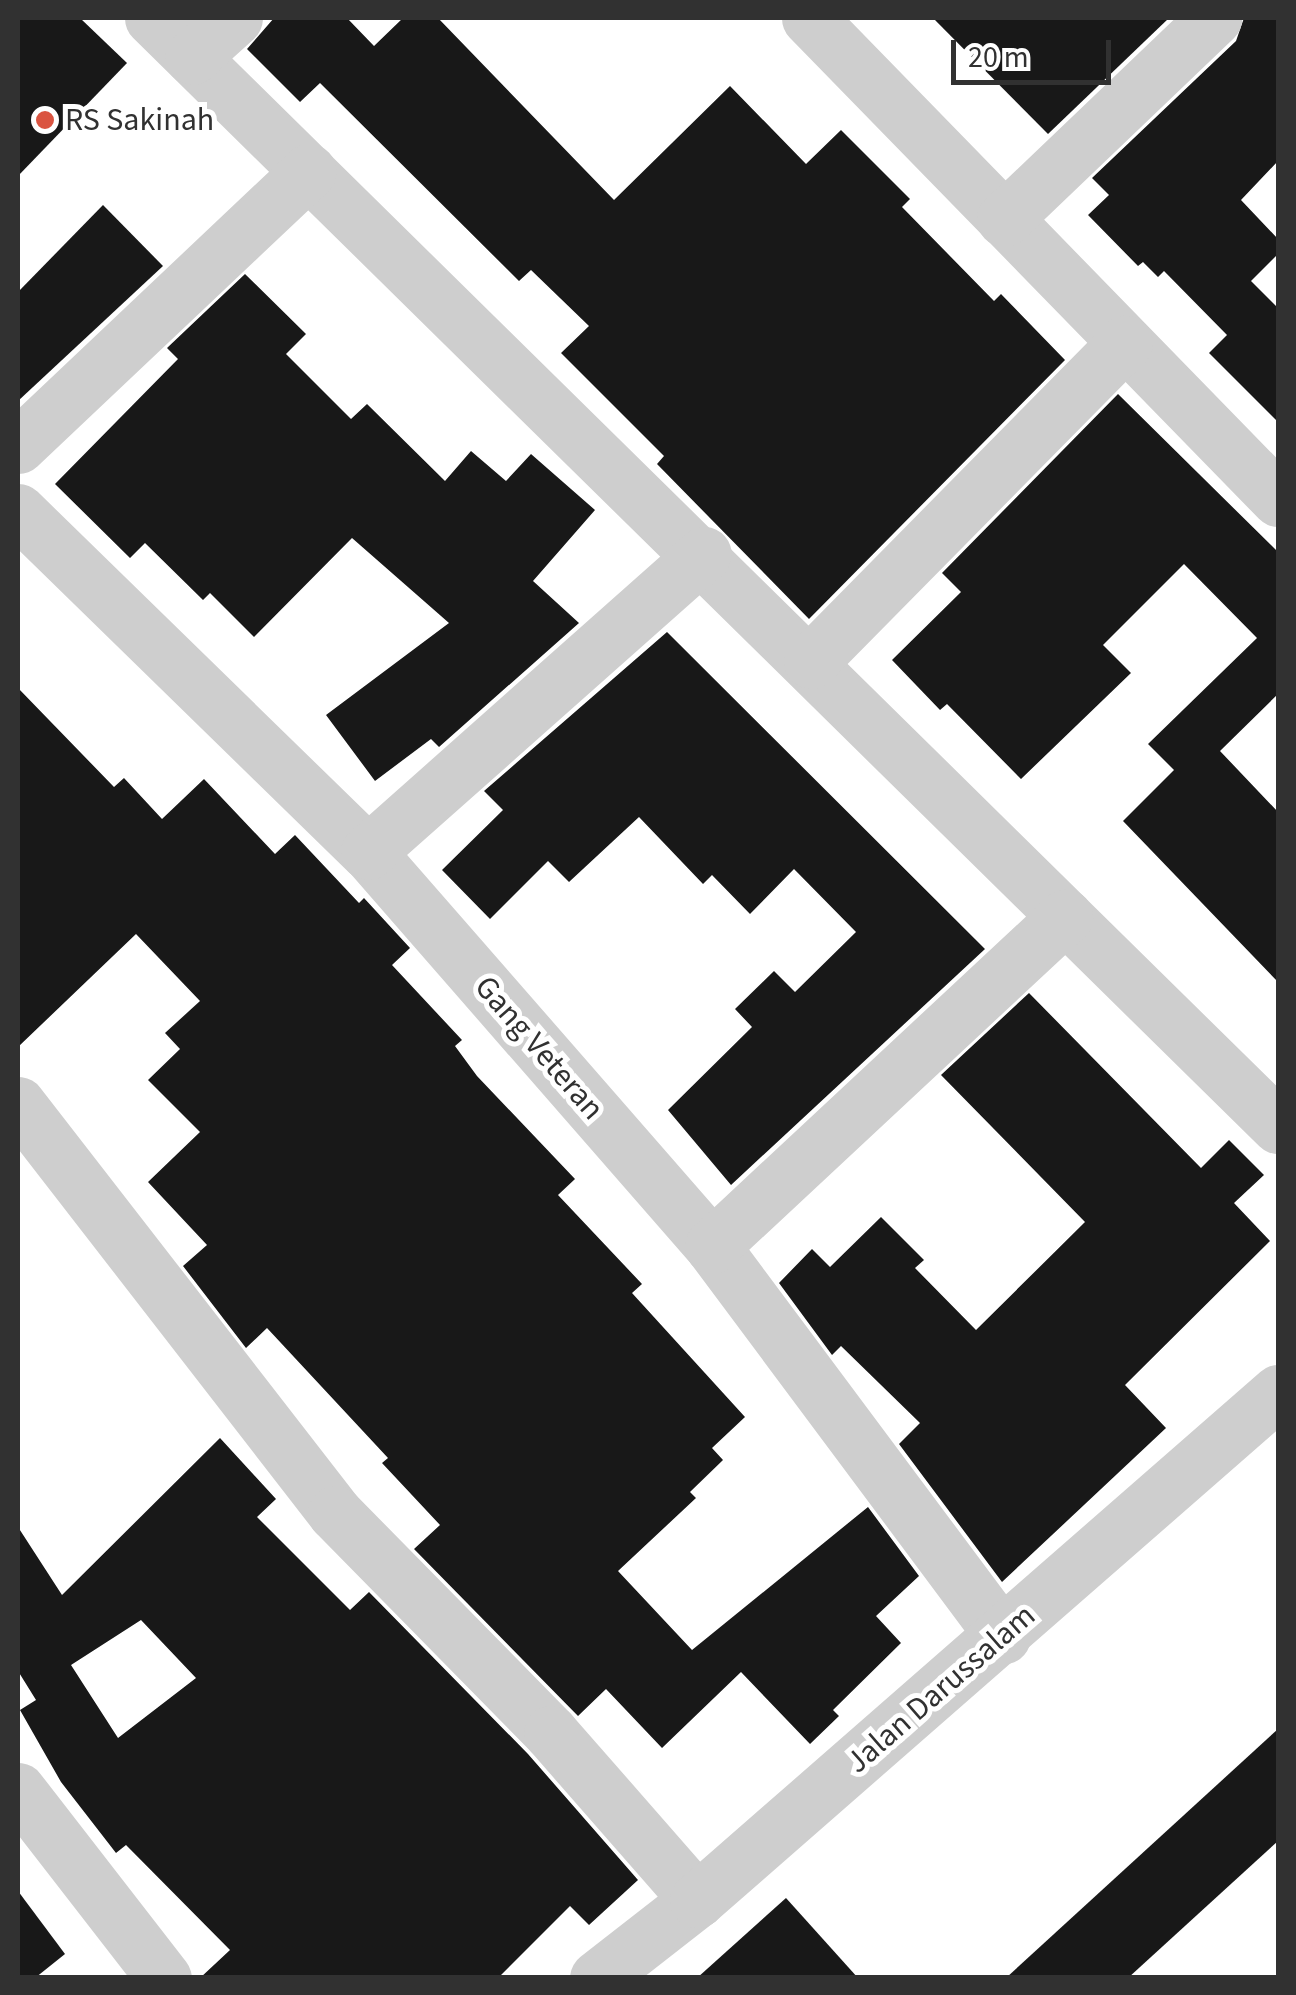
<!DOCTYPE html>
<html>
<head>
<meta charset="utf-8">
<style>
	body { margin:0 }
	#map { position:relative; width:1296px; height:1995px; overflow:hidden; background:#fff; font-family:"Source Sans 3",sans-serif }
	div>[style] { position:absolute }
	.building>* { inset:0; background:#181818 }
	.minor>* { height:55px; margin:-27.5px; padding:0 27.5px; transform-origin:27.5px; border-radius:27.5px; background:#cecece }
	.dots>* { width:28px; height:28px; translate:-50% -50%; box-sizing:border-box; border:5px solid #fff; border-radius:50% }
	span { translate:-50% -50%; white-space:nowrap; text-align:center; line-height:1.15; -webkit-text-stroke:10px #fff; paint-order:stroke }
	.poi-label { font-size:32px; color:#313131 }
	.left { translate:0 -50%; text-align:left }
	.street-label { font-size:32px; color:#313131 }
	.frame { position:absolute; inset:0; border:20px solid #313131; pointer-events:none }
	.scale { position:absolute; left:951px; top:40px; width:160px; height:45px; box-sizing:border-box; border:5px solid #313131; border-top:0; padding-left:12px; font-size:30px; line-height:35px; white-space:nowrap; color:#313131; -webkit-text-stroke:8px #fff; paint-order:stroke }
</style>
</head>
<body>
<div id="map">
	<div class="building">
		<div style="clip-path:polygon(18px 18px,80px 18px,127px 63px,18px 176px)"></div>
		<div style="clip-path:polygon(274px 18px,347px 18px,374px 46px,403px 18px,438px 18px,614px 200px,730px 86px,806px 164px,841px 130px,910px 199px,902px 207px,994px 301px,1001px 294px,1065px 360px,809px 619px,657px 464px,664px 456px,561px 353px,589px 326px,531px 270px,519px 281px,320px 83px,300px 102px,247px 49px)"></div>
		<div style="clip-path:polygon(933px 18px,1169px 18px,1048px 134px)"></div>
		<div style="clip-path:polygon(1244px 18px,1278px 18px,1278px 161px,1241px 200px,1278px 239px,1278px 254px,1251px 281px,1278px 308px,1278px 422px,1209px 353px,1227px 335px,1164px 271px,1158px 277px,1143px 262px,1138px 266px,1088px 215px,1109px 195px,1092px 178px,1236px 41px)"></div>
		<div style="clip-path:polygon(103px 205px,163px 266px,18px 401px,18px 292px)"></div>
		<div style="clip-path:polygon(245px 274px,306px 334px,286px 354px,351px 419px,367px 404px,445px 481px,471px 451px,506px 481px,531px 454px,595px 510px,533px 581px,579px 623px,439px 747px,431px 739px,375px 781px,326px 715px,449px 623px,352px 538px,254px 637px,210px 593px,203px 600px,145px 543px,130px 558px,55px 484px,178px 359px,167px 348px)"></div>
		<div style="clip-path:polygon(1118px 394px,1278px 552px,1278px 694px,1220px 751px,1278px 812px,1278px 982px,1123px 821px,1174px 770px,1148px 744px,1257px 638px,1184px 564px,1103px 645px,1131px 673px,1021px 779px,947px 704px,940px 710px,892px 660px,961px 592px,942px 573px)"></div>
		<div style="clip-path:polygon(667px 632px,985px 949px,731px 1185px,668px 1110px,752px 1027px,735px 1009px,774px 971px,795px 992px,856px 932px,794px 869px,750px 914px,712px 875px,703px 884px,639px 817px,569px 882px,548px 861px,490px 919px,442px 870px,503px 810px,484px 791px)"></div>
		<div style="clip-path:polygon(18px 688px,114px 787px,124px 778px,162px 819px,204px 779px,275px 854px,295px 835px,359px 903px,364px 898px,410px 948px,392px 965px,462px 1040px,455px 1046px,477px 1076px,575px 1179px,558px 1195px,642px 1284px,632px 1293px,745px 1417px,712px 1448px,723px 1460px,690px 1492px,696px 1498px,618px 1571px,692px 1650px,868px 1507px,919px 1576px,876px 1616px,901px 1643px,833px 1710px,839px 1716px,810px 1744px,741px 1672px,662px 1748px,606px 1689px,578px 1716px,414px 1549px,440px 1525px,382px 1463px,388px 1458px,267px 1328px,246px 1348px,183px 1266px,207px 1245px,148px 1182px,200px 1132px,148px 1080px,180px 1049px,165px 1033px,200px 1001px,136px 934px,18px 1047px)"></div>
		<div style="clip-path:polygon(1029px 993px,1201px 1168px,1229px 1140px,1264px 1175px,1234px 1203px,1270px 1241px,1125px 1385px,1166px 1428px,1002px 1582px,899px 1444px,920px 1423px,841px 1346px,832px 1355px,779px 1283px,812px 1249px,830px 1267px,881px 1217px,924px 1260px,915px 1268px,976px 1330px,1085px 1222px,941px 1075px)"></div>
		<div style="clip-path:polygon(evenodd,220px 1438px,276px 1499px,257px 1517px,350px 1610px,369px 1592px,528px 1754px,638px 1880px,589px 1925px,570px 1906px,498px 1978px,200px 1978px,230px 1950px,126px 1845px,116px 1853px,61px 1782px,20px 1710px,36px 1700px,18px 1671px,18px 1527px,62px 1595px,220px 1438px,141px 1620px,196px 1678px,118px 1738px,71px 1665px,141px 1620px)"></div>
		<div style="clip-path:polygon(1278px 1729px,1278px 1841px,1128px 1978px,1006px 1978px)"></div>
		<div style="clip-path:polygon(18px 1891px,65px 1954px,35px 1978px,18px 1978px)"></div>
		<div style="clip-path:polygon(786px 1898px,858px 1978px,697px 1978px)"></div>
	</div>
	<div class="minor">
		<div style="left:152px;top:18px;width:1580px;rotate:44.54deg"></div>
		<div style="left:809px;top:18px;width:672px;rotate:45.72deg"></div>
		<div style="left:192px;top:57px;width:58px;rotate:-42.2deg"></div>
		<div style="left:1004px;top:219px;width:291px;rotate:-43.7deg"></div>
		<div style="left:18px;top:446px;width:400px;rotate:-43.4deg"></div>
		<div style="left:18px;top:511px;width:489px;rotate:44.3deg"></div>
		<div style="left:368px;top:852px;width:523px;rotate:48.88deg"></div>
		<div style="left:712px;top:1246px;width:487px;rotate:53.3deg"></div>
		<div style="left:811px;top:661px;width:447px;rotate:-45.4deg"></div>
		<div style="left:368px;top:852px;width:449px;rotate:-41.6deg"></div>
		<div style="left:18px;top:1104px;width:517px;rotate:52.22deg"></div>
		<div style="left:335px;top:1513px;width:308px;rotate:45.5deg"></div>
		<div style="left:551px;top:1733px;width:222px;rotate:48.8deg"></div>
		<div style="left:712px;top:1246px;width:483px;rotate:-43deg"></div>
		<div style="left:18px;top:1790px;width:238px;rotate:52.2deg"></div>
		<div style="left:597px;top:1978px;width:127px;rotate:-38deg"></div>
		<div style="left:697px;top:1900px;width:772px;rotate:-41.16deg"></div>
	</div>
	<div class="dots">
		<div style="left:45px;top:120px;background:#da5441"></div>
	</div>
	<div class="poi-label">
		<span class="left" style="left:65px;top:120px">RS Sakinah</span>
	</div>
	<div class="street-label">
		<span style="left:539px;top:1048px;rotate:49deg">Gang Veteran</span>
		<span style="left:941px;top:1689px;rotate:-41deg">Jalan Darussalam</span>
	</div>
	<div class="frame"></div>
	<div class="scale">20 m</div>
</div>
</body>
</html>
